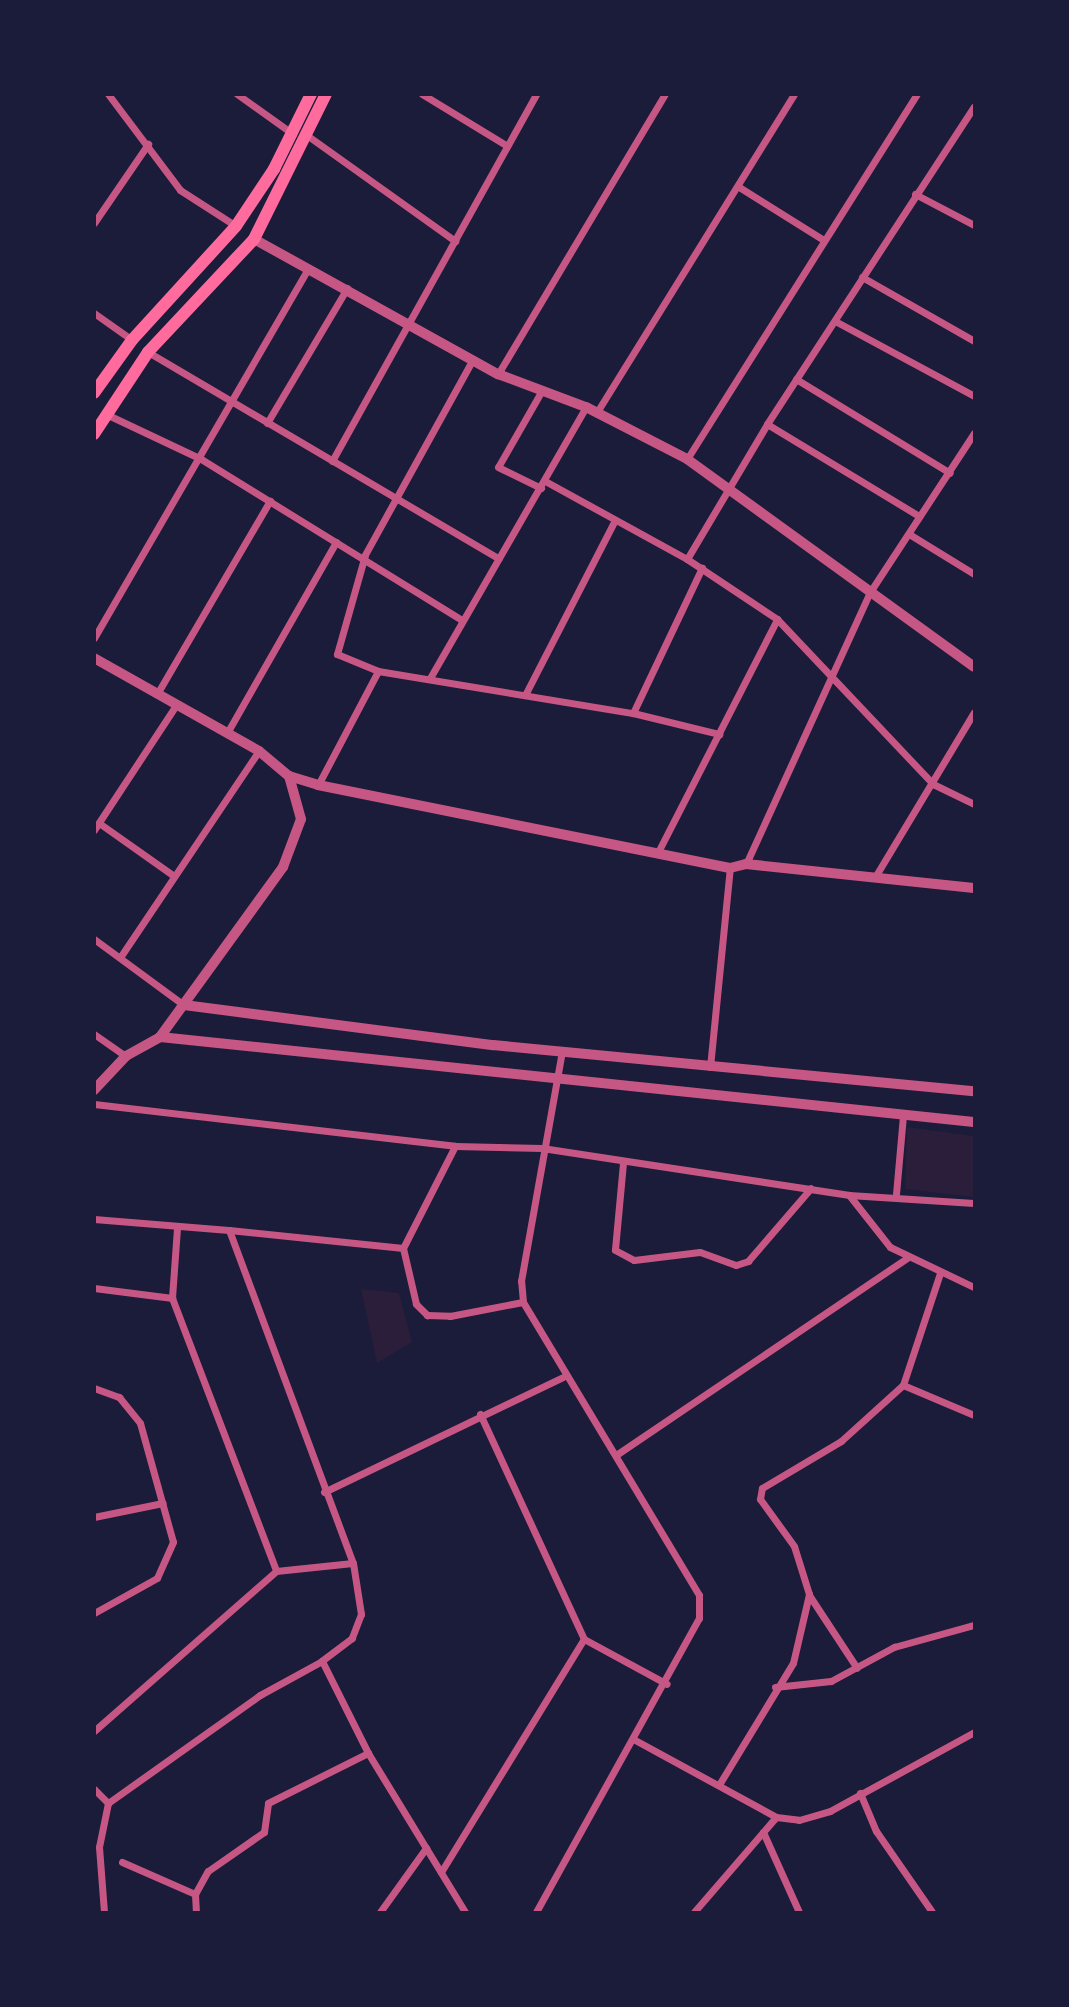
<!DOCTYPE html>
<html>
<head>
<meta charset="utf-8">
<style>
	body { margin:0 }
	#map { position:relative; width:1069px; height:2007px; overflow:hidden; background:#1b1b3a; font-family:"DM Sans",sans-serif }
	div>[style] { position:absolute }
	.green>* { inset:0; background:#2a1e3b }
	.minor>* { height:7px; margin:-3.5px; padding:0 3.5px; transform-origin:3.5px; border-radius:3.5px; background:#c65784 }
	.tertiary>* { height:10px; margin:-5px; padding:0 5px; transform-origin:5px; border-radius:5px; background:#c65784 }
	.secondary>* { height:12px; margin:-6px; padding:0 6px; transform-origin:6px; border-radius:6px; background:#ff6b9d }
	span { translate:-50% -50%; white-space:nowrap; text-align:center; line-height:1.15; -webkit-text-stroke:5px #1b1b3a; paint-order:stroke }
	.frame { position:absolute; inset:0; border:96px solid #1b1b3a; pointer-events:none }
</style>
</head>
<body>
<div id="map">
	<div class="green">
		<div style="clip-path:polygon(907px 1127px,974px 1136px,974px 1197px,905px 1189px)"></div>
		<div style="clip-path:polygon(361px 1289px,399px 1293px,412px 1342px,377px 1363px)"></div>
	</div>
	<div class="minor">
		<div style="left:108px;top:94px;width:120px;rotate:53.1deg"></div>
		<div style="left:180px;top:190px;width:67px;rotate:32.7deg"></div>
		<div style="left:237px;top:94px;width:69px;rotate:35.5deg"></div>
		<div style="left:422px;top:94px;width:98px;rotate:31.3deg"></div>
		<div style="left:308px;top:136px;width:181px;rotate:35.5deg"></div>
		<div style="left:739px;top:187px;width:98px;rotate:32.1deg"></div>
		<div style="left:915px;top:194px;width:67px;rotate:27.7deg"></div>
		<div style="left:94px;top:223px;width:96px;rotate:-55.6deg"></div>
		<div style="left:862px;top:277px;width:129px;rotate:29.7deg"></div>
		<div style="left:94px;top:313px;width:47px;rotate:35.4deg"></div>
		<div style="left:835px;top:321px;width:158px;rotate:28.3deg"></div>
		<div style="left:148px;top:352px;width:407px;rotate:30.5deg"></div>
		<div style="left:473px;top:359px;width:224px;rotate:118.9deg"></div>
		<div style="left:365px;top:555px;width:103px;rotate:105.8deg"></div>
		<div style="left:337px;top:654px;width:44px;rotate:22.5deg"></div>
		<div style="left:378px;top:671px;width:258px;rotate:9.4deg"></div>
		<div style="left:633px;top:713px;width:89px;rotate:13.7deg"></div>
		<div style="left:498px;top:374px;width:326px;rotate:-59.2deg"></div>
		<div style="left:796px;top:379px;width:180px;rotate:31.4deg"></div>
		<div style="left:541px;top:392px;width:86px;rotate:119.8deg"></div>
		<div style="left:498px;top:467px;width:48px;rotate:26deg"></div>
		<div style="left:597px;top:412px;width:374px;rotate:-58.2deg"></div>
		<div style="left:108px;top:415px;width:103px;rotate:25.3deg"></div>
		<div style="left:201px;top:459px;width:307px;rotate:31.7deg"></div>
		<div style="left:267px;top:423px;width:157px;rotate:-59.3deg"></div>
		<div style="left:767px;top:424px;width:178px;rotate:31.2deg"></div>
		<div style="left:687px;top:459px;width:431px;rotate:-57.8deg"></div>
		<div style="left:332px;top:461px;width:420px;rotate:-60.9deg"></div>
		<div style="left:545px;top:481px;width:162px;rotate:28.8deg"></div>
		<div style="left:687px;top:559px;width:108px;rotate:33.7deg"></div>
		<div style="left:777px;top:619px;width:227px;rotate:46.6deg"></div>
		<div style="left:933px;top:784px;width:46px;rotate:26deg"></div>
		<div style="left:909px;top:534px;width:76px;rotate:31.6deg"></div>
		<div style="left:687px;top:559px;width:157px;rotate:-59.3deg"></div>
		<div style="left:767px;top:424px;width:379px;rotate:-56.9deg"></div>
		<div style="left:94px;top:638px;width:427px;rotate:-59.9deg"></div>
		<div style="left:430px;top:678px;width:313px;rotate:-60.1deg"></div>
		<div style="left:157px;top:694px;width:224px;rotate:-59.7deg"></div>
		<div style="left:525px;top:695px;width:197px;rotate:-62.8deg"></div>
		<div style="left:633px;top:713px;width:161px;rotate:-64.6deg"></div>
		<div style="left:227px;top:733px;width:220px;rotate:-60.3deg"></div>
		<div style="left:318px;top:785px;width:129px;rotate:-62.2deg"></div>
		<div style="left:99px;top:823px;width:92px;rotate:35.2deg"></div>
		<div style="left:94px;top:830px;width:149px;rotate:-56.7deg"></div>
		<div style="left:657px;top:854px;width:264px;rotate:-62.9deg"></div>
		<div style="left:746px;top:864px;width:299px;rotate:-65.5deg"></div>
		<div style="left:870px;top:592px;width:190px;rotate:-56.8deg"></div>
		<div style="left:875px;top:877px;width:192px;rotate:-59deg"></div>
		<div style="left:94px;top:939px;width:112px;rotate:36.3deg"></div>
		<div style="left:121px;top:956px;width:247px;rotate:-56.1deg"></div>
		<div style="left:94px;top:1034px;width:39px;rotate:35deg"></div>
		<div style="left:710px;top:1067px;width:200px;rotate:-84.3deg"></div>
		<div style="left:94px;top:1104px;width:363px;rotate:6.6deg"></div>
		<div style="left:455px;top:1146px;width:87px;rotate:1.3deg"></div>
		<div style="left:542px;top:1148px;width:311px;rotate:8.7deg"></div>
		<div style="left:849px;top:1195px;width:66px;rotate:51.7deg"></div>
		<div style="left:890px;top:1247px;width:93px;rotate:25.5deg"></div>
		<div style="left:455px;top:1146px;width:114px;rotate:117deg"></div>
		<div style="left:403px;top:1248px;width:57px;rotate:76.9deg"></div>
		<div style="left:416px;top:1304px;width:16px;rotate:45deg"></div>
		<div style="left:427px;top:1315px;width:23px;rotate:2deg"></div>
		<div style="left:450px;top:1316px;width:74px;rotate:-10.9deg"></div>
		<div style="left:623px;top:1163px;width:87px;rotate:95.3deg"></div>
		<div style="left:615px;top:1250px;width:21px;rotate:28deg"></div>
		<div style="left:634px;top:1260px;width:66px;rotate:-6.9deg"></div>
		<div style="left:700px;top:1252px;width:38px;rotate:20deg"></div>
		<div style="left:736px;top:1265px;width:13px;rotate:-18deg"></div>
		<div style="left:748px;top:1261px;width:96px;rotate:-49.2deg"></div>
		<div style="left:896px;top:1194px;width:78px;rotate:-84.9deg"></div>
		<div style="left:849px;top:1195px;width:125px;rotate:3.7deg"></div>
		<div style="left:94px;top:1219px;width:135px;rotate:4.7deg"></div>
		<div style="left:229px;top:1230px;width:355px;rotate:69.6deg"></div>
		<div style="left:353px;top:1563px;width:52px;rotate:81.1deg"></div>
		<div style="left:361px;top:1614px;width:26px;rotate:111deg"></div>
		<div style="left:352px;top:1638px;width:38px;rotate:143deg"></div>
		<div style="left:322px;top:1661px;width:71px;rotate:151.3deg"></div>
		<div style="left:260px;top:1695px;width:186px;rotate:144.6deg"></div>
		<div style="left:108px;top:1803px;width:45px;rotate:101.6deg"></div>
		<div style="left:99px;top:1847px;width:65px;rotate:85.6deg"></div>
		<div style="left:177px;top:1228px;width:70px;rotate:94.1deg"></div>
		<div style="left:172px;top:1298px;width:292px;rotate:69.1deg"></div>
		<div style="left:229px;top:1230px;width:175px;rotate:5.9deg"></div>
		<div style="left:94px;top:1288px;width:79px;rotate:7.3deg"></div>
		<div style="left:903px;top:1385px;width:118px;rotate:-71.7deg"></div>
		<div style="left:94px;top:1388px;width:27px;rotate:20deg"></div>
		<div style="left:119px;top:1397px;width:33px;rotate:51deg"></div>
		<div style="left:140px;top:1423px;width:123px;rotate:74.5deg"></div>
		<div style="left:173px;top:1542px;width:39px;rotate:114deg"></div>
		<div style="left:157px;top:1578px;width:72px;rotate:150.9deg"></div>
		<div style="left:480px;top:1414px;width:248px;rotate:65.2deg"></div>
		<div style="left:584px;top:1639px;width:94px;rotate:28.5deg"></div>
		<div style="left:616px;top:1455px;width:353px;rotate:-34.1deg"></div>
		<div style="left:324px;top:1492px;width:265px;rotate:-25.7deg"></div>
		<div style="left:94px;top:1517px;width:70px;rotate:-11.5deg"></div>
		<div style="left:809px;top:1595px;width:87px;rotate:56.7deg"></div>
		<div style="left:322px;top:1661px;width:103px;rotate:63.4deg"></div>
		<div style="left:368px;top:1753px;width:186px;rotate:58.6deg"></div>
		<div style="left:775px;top:1687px;width:56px;rotate:-6.1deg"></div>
		<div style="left:831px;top:1681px;width:72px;rotate:-28.4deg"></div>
		<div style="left:894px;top:1647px;width:83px;rotate:-15.4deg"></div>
		<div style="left:94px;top:1731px;width:242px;rotate:-41.3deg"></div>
		<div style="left:276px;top:1571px;width:77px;rotate:-5.9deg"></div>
		<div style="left:635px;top:1740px;width:161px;rotate:28.6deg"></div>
		<div style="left:776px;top:1817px;width:23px;rotate:7deg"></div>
		<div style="left:799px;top:1820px;width:32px;rotate:-16deg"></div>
		<div style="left:830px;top:1811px;width:164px;rotate:-28.7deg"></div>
		<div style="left:720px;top:1783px;width:140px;rotate:-58.7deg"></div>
		<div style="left:793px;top:1663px;width:71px;rotate:-76.9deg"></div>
		<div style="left:809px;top:1594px;width:50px;rotate:-107.4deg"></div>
		<div style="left:794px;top:1546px;width:58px;rotate:-125.9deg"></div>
		<div style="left:760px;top:1499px;width:11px;rotate:-80deg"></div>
		<div style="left:762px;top:1488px;width:92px;rotate:-30.7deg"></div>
		<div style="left:841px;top:1441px;width:84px;rotate:-42.1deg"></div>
		<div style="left:903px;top:1385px;width:77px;rotate:22.9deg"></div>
		<div style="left:94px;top:1789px;width:20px;rotate:45deg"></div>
		<div style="left:860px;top:1793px;width:41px;rotate:67.2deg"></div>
		<div style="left:876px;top:1831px;width:98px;rotate:55.3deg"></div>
		<div style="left:763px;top:1832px;width:88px;rotate:65.8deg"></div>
		<div style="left:122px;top:1862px;width:80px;rotate:23.7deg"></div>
		<div style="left:195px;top:1894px;width:18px;rotate:87deg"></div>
		<div style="left:441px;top:1872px;width:273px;rotate:-58.5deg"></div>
		<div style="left:195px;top:1894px;width:26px;rotate:-61deg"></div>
		<div style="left:208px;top:1871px;width:68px;rotate:-34.9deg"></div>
		<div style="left:264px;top:1832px;width:29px;rotate:-82deg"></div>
		<div style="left:268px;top:1803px;width:112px;rotate:-26.6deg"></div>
		<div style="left:380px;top:1912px;width:79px;rotate:-54.3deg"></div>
		<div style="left:536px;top:1912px;width:336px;rotate:-61deg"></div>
		<div style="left:699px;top:1618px;width:23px;rotate:-90deg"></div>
		<div style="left:699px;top:1595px;width:342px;rotate:-121deg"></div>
		<div style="left:523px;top:1302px;width:21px;rotate:-95deg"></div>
		<div style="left:521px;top:1281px;width:234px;rotate:-79.9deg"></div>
		<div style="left:694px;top:1912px;width:125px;rotate:-49.2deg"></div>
	</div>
	<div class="tertiary">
		<div style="left:254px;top:239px;width:279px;rotate:29deg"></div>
		<div style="left:498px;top:374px;width:94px;rotate:20.6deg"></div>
		<div style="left:586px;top:407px;width:114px;rotate:27.2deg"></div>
		<div style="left:687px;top:459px;width:354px;rotate:35.9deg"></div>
		<div style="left:94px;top:658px;width:189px;rotate:29.4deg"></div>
		<div style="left:259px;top:751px;width:39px;rotate:40deg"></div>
		<div style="left:289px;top:776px;width:30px;rotate:17deg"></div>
		<div style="left:318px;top:785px;width:420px;rotate:11.4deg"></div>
		<div style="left:730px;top:868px;width:16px;rotate:-14deg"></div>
		<div style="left:746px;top:864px;width:229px;rotate:6deg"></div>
		<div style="left:184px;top:1005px;width:312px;rotate:7.4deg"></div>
		<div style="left:493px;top:1045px;width:483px;rotate:5.5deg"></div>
		<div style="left:160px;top:1037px;width:818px;rotate:5.96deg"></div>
		<div style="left:94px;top:1090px;width:47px;rotate:-46.7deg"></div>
		<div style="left:126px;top:1056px;width:39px;rotate:-29deg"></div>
		<div style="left:160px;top:1037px;width:210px;rotate:-54.1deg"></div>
		<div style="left:283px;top:867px;width:51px;rotate:-69.4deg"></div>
		<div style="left:301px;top:819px;width:45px;rotate:-105.6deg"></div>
	</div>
	<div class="secondary">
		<div style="left:94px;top:393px;width:65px;rotate:-54.4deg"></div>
		<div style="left:132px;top:340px;width:154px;rotate:-47.6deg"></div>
		<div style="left:236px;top:226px;width:69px;rotate:-56.3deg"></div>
		<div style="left:274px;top:169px;width:84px;rotate:-63.7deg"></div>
		<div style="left:94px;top:434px;width:98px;rotate:-56.6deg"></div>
		<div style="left:148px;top:352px;width:155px;rotate:-46.8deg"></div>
		<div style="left:254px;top:239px;width:162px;rotate:-63.6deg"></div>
	</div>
	<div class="frame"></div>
</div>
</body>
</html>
